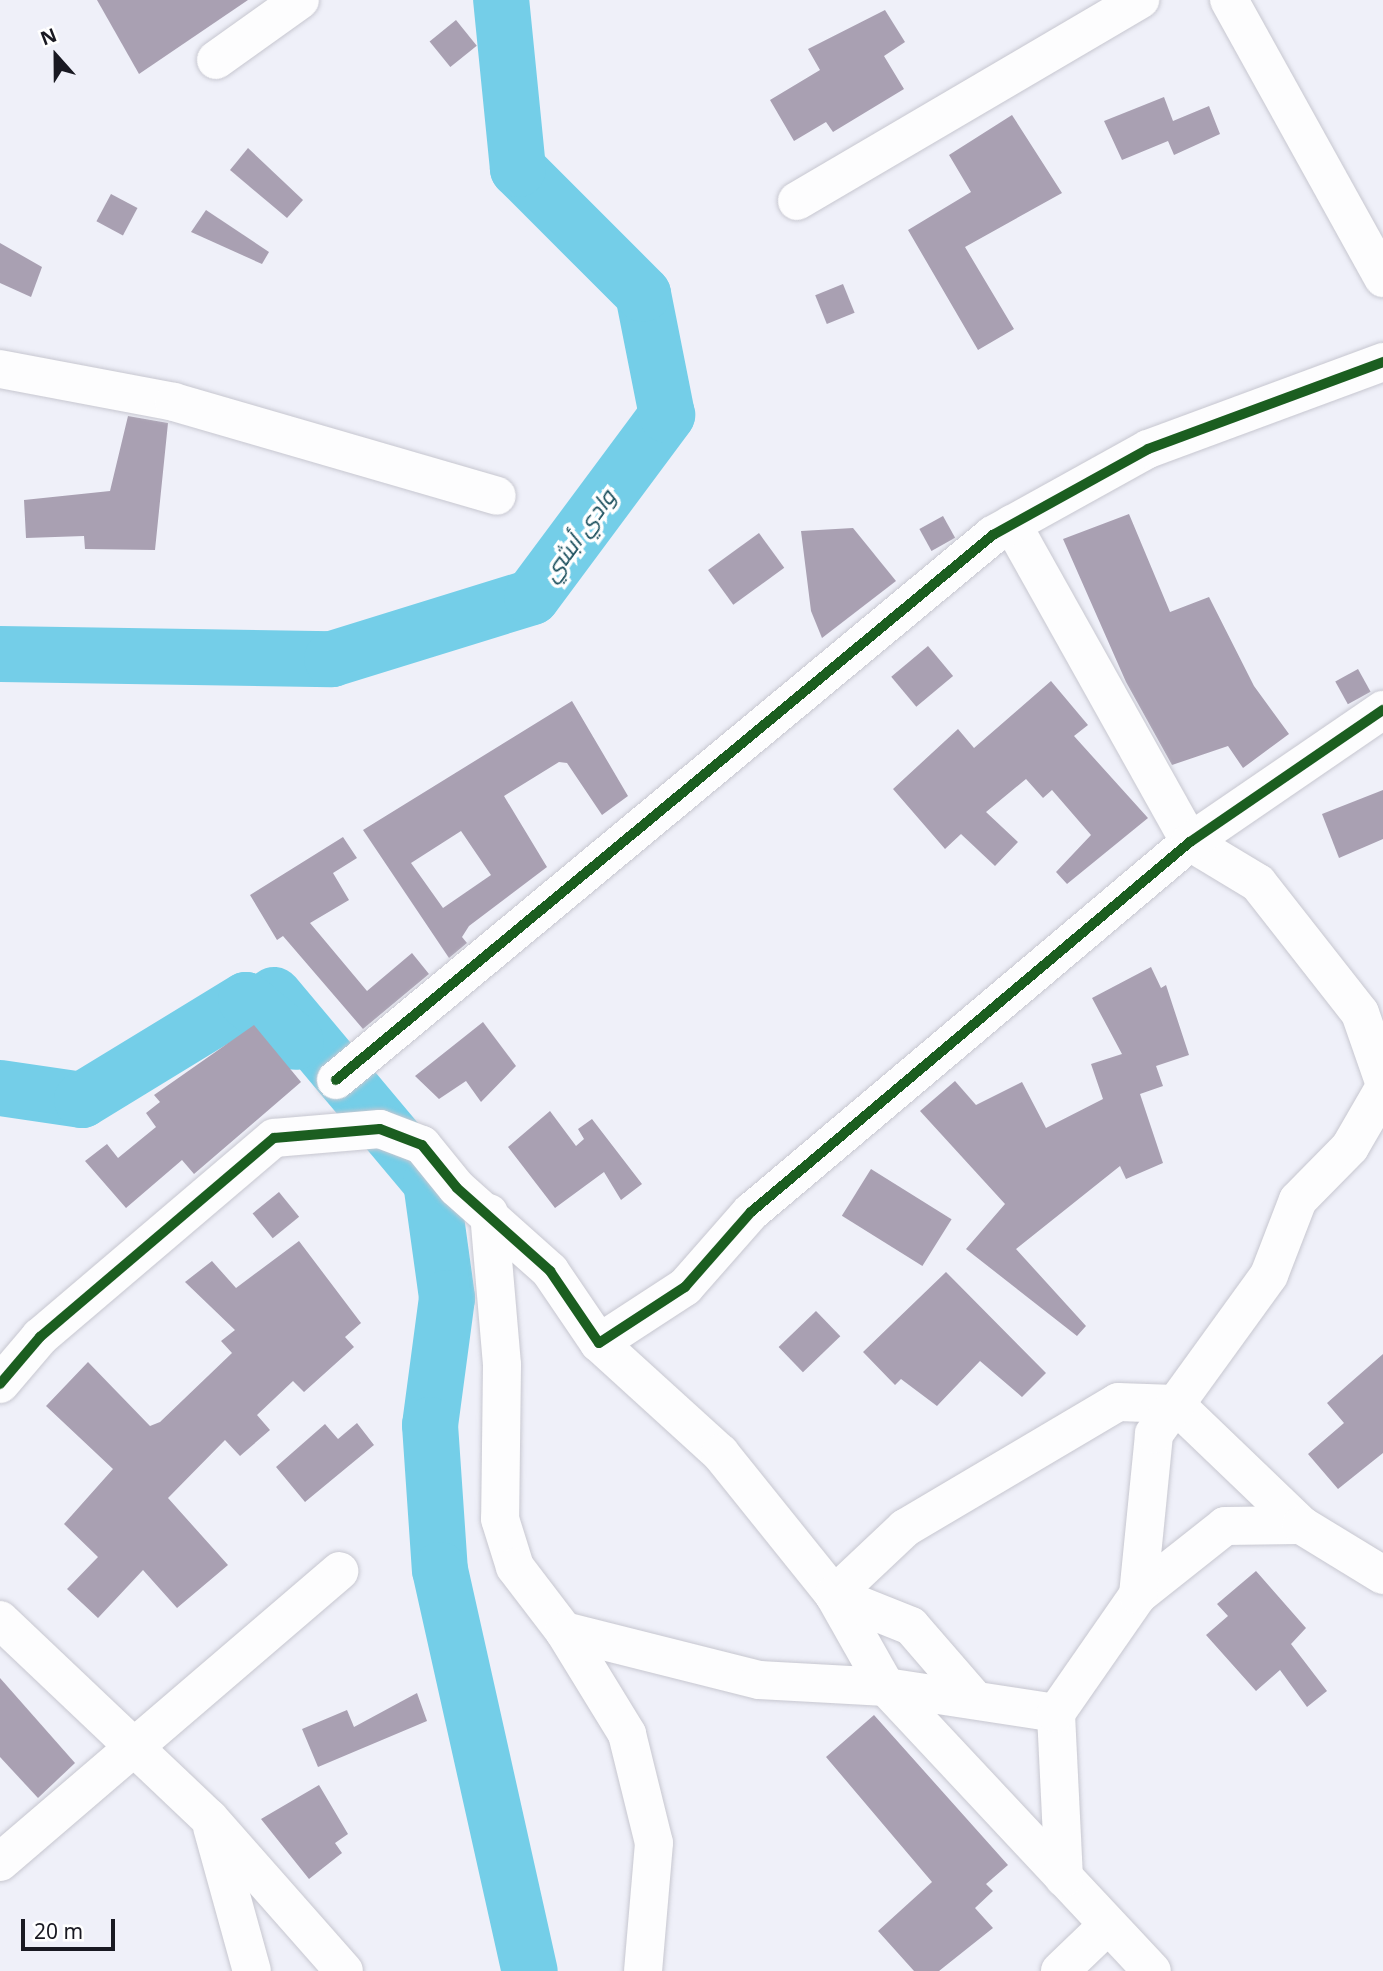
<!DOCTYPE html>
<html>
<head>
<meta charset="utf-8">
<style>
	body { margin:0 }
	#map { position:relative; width:1383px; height:1971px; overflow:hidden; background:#eff0f9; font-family:"Noto Sans",Cairo,sans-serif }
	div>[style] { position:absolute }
	.river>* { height:56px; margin:-28px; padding:0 28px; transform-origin:28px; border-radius:28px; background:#74cee8 }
	.building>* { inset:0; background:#a9a0b2; transform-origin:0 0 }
	.roads { filter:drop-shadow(0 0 2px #c7c7d0) drop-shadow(0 0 2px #c7c7d0) }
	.minor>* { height:38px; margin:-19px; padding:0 19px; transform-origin:19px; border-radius:19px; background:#fdfdfe }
	.cycleway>* { height:10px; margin:-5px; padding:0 5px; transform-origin:5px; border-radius:5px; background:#1b5e20 }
	span { translate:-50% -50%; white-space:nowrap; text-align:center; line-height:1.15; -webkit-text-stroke:7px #fff; paint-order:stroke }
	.water-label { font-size:23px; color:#174c5a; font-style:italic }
	.north { position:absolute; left:21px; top:21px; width:70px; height:70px; -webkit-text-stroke:5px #fff; paint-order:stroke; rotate:339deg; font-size:19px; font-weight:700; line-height:28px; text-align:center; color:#191922 }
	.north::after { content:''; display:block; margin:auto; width:24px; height:32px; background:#191922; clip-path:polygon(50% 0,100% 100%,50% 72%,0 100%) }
	.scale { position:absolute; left:21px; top:1919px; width:94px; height:32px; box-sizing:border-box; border:4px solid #191922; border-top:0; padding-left:9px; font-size:21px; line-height:24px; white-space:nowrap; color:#191922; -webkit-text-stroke:5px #fff; paint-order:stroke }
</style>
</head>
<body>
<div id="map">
	<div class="river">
		<div style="left:0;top:654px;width:332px;rotate:0.9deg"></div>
		<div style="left:332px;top:659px;width:209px;rotate:-17.2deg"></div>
		<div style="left:532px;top:597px;width:227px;rotate:-53.4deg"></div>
		<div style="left:667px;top:415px;width:123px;rotate:-101.2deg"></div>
		<div style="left:643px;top:294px;width:177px;rotate:-135deg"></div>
		<div style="left:518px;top:169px;width:170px;rotate:-95.7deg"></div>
		<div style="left:274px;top:995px;width:244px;rotate:50deg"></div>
		<div style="left:431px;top:1182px;width:117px;rotate:82.1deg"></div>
		<div style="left:447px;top:1298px;width:128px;rotate:97.6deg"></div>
		<div style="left:430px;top:1425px;width:145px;rotate:86.1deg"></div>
		<div style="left:440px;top:1570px;width:411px;rotate:77.4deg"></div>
		<div style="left:0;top:1088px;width:83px;rotate:8.3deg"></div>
		<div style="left:82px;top:1100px;width:192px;rotate:-31.4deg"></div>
		<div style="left:246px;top:1000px;width:65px;rotate:40deg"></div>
	</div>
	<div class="building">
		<div style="clip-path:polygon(97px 0,248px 0,139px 74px)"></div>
		<div style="clip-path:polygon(885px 10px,905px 42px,884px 56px,904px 89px,833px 132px,826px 122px,794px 141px,770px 100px,820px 70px,808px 49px)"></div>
		<div style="left:456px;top:20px;width:33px;height:34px;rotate:51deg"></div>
		<div style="clip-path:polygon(1164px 97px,1173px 121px,1209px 106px,1220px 134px,1174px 155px,1168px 141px,1122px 160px,1104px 121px)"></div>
		<div style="clip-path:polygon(1012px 115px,1062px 193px,965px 247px,1014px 329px,978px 350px,908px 230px,971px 192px,949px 155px)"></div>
		<div style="clip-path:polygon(248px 148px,303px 200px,287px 218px,230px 170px)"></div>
		<div style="left:111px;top:194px;width:30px;height:31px;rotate:28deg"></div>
		<div style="clip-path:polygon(206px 210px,269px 252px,262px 264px,191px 232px)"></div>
		<div style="clip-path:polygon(0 243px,42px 267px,31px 297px,0 283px)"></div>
		<div style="left:843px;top:284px;width:31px;height:30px;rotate:68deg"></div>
		<div style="clip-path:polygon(128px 416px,168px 423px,155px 550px,85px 549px,84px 536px,26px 538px,24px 500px,110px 491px)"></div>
		<div style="clip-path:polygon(1129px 514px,1170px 612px,1209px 597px,1254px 686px,1289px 734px,1243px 768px,1228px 746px,1172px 765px,1126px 682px,1063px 539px)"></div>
		<div style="left:943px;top:516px;width:25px;height:27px;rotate:61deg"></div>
		<div style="clip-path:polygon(853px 528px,896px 581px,822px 638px,811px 611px,801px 531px)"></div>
		<div style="left:759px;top:533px;width:43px;height:63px;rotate:54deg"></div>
		<div style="left:928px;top:646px;width:39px;height:48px;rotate:50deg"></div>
		<div style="left:1358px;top:669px;width:26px;height:26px;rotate:61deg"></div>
		<div style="clip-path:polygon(1051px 681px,1088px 725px,1074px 736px,1148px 818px,1067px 884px,1056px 872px,1091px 835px,1052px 790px,1043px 798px,1026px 779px,986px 812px,1018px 842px,995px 866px,961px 834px,945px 849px,893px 789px,958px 729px,974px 748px)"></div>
		<div style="clip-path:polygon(evenodd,572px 701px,628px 796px,602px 815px,567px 763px,559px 762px,504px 796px,547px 867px,469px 926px,462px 937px,467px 943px,449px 958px,363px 830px,572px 701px,461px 831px,491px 875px,443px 908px,411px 863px,461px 831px)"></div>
		<div style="clip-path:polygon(1383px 790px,1383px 839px,1339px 858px,1322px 814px)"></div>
		<div style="clip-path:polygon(343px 837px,357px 858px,333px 873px,349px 900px,310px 923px,367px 991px,412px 953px,429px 974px,363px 1029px,283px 936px,277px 940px,250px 895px)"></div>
		<div style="clip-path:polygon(1151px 967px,1161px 988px,1166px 985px,1189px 1055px,1156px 1066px,1163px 1086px,1140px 1094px,1163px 1163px,1126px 1179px,1120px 1166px,1016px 1249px,1086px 1326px,1077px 1336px,966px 1249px,1005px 1204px,920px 1111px,955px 1081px,976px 1105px,1022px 1082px,1046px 1128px,1103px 1099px,1091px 1064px,1122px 1054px,1092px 998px)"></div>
		<div style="clip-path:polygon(483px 1022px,516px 1066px,481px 1102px,466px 1081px,439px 1099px,415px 1076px)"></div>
		<div style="clip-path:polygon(254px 1025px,301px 1082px,194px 1174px,182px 1160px,126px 1208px,85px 1161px,107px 1144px,118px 1158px,156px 1127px,146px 1113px,160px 1102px,154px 1095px)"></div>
		<div style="clip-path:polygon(550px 1111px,576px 1146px,584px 1139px,578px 1129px,592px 1119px,642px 1184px,621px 1200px,604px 1172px,555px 1208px,508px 1147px)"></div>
		<div style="left:871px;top:1169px;width:95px;height:55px;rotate:32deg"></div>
		<div style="left:279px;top:1192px;width:32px;height:34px;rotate:51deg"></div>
		<div style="clip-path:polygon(299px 1241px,361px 1323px,345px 1337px,354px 1347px,304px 1392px,293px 1381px,257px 1415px,270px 1430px,240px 1456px,225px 1440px,168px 1498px,228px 1565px,177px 1608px,143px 1570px,98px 1618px,67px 1589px,98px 1557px,64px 1524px,113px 1469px,46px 1406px,88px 1362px,150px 1426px,160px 1422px,232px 1353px,221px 1341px,235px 1330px,185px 1282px,212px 1261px,236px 1288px)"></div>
		<div style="clip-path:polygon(946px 1272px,1046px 1373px,1022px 1397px,980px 1361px,937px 1406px,901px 1379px,895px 1385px,863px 1352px)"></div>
		<div style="left:816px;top:1311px;width:35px;height:52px;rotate:46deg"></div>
		<div style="clip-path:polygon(1383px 1354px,1383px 1453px,1338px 1489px,1308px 1454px,1344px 1423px,1327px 1403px)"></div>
		<div style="clip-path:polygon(357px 1423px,374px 1445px,305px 1502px,276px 1467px,325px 1424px,338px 1439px)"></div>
		<div style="clip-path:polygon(1256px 1571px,1306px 1628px,1291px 1644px,1327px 1691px,1307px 1707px,1280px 1670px,1256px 1691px,1206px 1635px,1228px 1616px,1217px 1604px)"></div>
		<div style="clip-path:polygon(0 1678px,75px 1763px,38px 1798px,0 1757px)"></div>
		<div style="clip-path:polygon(417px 1693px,427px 1721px,318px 1767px,302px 1729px,347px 1710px,354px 1727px)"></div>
		<div style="clip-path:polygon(874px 1715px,1008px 1865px,986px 1884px,993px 1891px,975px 1908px,993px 1928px,939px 1971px,914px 1971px,878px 1931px,932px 1882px,826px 1757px)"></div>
		<div style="clip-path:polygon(319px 1785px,348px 1834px,335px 1843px,342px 1853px,309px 1879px,261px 1819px)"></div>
	</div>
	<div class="roads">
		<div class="minor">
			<div style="left:1229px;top:0;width:318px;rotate:61deg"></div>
			<div style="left:216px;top:60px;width:103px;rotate:-35.5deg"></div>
			<div style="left:797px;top:201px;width:398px;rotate:-30.4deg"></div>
			<div style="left:0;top:369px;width:177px;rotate:10.7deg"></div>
			<div style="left:174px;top:402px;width:336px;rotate:16.2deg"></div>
			<div style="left:1012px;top:524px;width:364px;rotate:60.8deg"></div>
			<div style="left:1190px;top:842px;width:79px;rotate:31.1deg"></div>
			<div style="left:1258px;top:883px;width:165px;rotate:51.9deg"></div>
			<div style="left:1360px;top:1013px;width:70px;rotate:70.8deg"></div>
			<div style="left:336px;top:1080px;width:854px;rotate:-39.68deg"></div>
			<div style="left:993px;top:535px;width:177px;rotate:-29deg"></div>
			<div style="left:1148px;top:449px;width:251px;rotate:-20.3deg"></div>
			<div style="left:489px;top:1213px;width:153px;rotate:85.1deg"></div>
			<div style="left:502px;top:1365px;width:154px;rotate:90.7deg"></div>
			<div style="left:500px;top:1519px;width:50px;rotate:72.6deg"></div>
			<div style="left:515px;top:1567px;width:81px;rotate:52.6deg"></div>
			<div style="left:564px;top:1631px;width:201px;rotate:14.1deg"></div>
			<div style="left:759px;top:1680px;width:127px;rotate:3.2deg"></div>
			<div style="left:886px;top:1687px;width:389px;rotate:46.9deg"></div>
			<div style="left:599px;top:1343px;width:164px;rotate:42.3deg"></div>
			<div style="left:720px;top:1453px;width:182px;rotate:51.2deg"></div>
			<div style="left:834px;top:1595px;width:106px;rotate:60.5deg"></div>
			<div style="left:886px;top:1687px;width:172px;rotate:8.7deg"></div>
			<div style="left:0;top:1384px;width:62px;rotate:-49.6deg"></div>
			<div style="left:40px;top:1337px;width:307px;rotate:-40.4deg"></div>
			<div style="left:274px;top:1138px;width:106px;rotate:-4.9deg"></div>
			<div style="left:380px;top:1129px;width:45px;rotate:20.9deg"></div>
			<div style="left:422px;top:1145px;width:55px;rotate:50.9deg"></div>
			<div style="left:457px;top:1188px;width:125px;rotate:41.7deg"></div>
			<div style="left:550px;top:1271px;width:87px;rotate:55.8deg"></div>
			<div style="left:599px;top:1343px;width:103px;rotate:-33.1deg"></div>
			<div style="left:685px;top:1287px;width:100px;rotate:-48.7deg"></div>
			<div style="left:751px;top:1212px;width:574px;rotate:-40.13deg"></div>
			<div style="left:1190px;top:842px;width:234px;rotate:-34.4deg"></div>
			<div style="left:1138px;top:1595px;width:111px;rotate:-38.4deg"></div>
			<div style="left:1225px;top:1526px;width:76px;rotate:-0.8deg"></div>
			<div style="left:0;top:1620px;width:288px;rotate:43.5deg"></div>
			<div style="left:209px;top:1818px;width:204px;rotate:48.6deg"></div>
			<div style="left:564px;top:1631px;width:121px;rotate:58.5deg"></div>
			<div style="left:627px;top:1734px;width:112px;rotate:76.1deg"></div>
			<div style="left:654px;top:1843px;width:128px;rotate:94.9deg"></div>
			<div style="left:975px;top:1700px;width:98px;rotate:-130.9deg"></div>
			<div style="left:911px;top:1626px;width:83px;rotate:-158.1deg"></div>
			<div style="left:834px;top:1595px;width:98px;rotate:-43.3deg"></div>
			<div style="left:905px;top:1528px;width:247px;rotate:-30.6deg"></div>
			<div style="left:1118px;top:1402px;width:57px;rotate:2deg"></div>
			<div style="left:1175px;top:1404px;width:175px;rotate:43.8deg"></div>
			<div style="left:1301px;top:1525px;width:96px;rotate:31.4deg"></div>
			<div style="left:212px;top:1827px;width:149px;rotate:74.5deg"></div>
			<div style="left:0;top:1862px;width:447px;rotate:-40.6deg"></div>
			<div style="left:1064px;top:1878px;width:165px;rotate:-92.8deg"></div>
			<div style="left:1056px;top:1713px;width:144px;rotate:-55.2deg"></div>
			<div style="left:1138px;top:1595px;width:162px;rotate:-84.3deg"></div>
			<div style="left:1154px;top:1434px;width:196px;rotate:-54.1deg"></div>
			<div style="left:1269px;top:1275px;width:80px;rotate:-68.9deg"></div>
			<div style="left:1298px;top:1200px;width:74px;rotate:-45.5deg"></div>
			<div style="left:1350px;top:1147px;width:66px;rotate:-59.9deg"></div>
			<div style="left:1060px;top:1971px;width:66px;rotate:-43.8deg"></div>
		</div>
	</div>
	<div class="cycleway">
		<div style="left:336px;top:1080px;width:854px;rotate:-39.68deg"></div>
		<div style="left:993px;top:535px;width:177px;rotate:-29deg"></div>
		<div style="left:1148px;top:449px;width:251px;rotate:-20.3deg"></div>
		<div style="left:0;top:1384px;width:62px;rotate:-49.6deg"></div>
		<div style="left:40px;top:1337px;width:307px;rotate:-40.4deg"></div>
		<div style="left:274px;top:1138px;width:106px;rotate:-4.9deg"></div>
		<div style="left:380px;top:1129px;width:45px;rotate:20.9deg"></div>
		<div style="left:422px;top:1145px;width:55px;rotate:50.9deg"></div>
		<div style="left:457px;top:1188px;width:125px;rotate:41.7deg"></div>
		<div style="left:550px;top:1271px;width:87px;rotate:55.8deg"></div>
		<div style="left:599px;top:1343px;width:103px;rotate:-33.1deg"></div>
		<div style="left:685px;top:1287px;width:100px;rotate:-48.7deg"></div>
		<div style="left:751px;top:1212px;width:574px;rotate:-40.13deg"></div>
		<div style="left:1190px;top:842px;width:234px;rotate:-34.4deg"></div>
	</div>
	<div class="water-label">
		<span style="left:578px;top:535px;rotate:-54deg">وادي أبشي</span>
	</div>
	<div class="north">N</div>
	<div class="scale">20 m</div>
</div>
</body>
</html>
